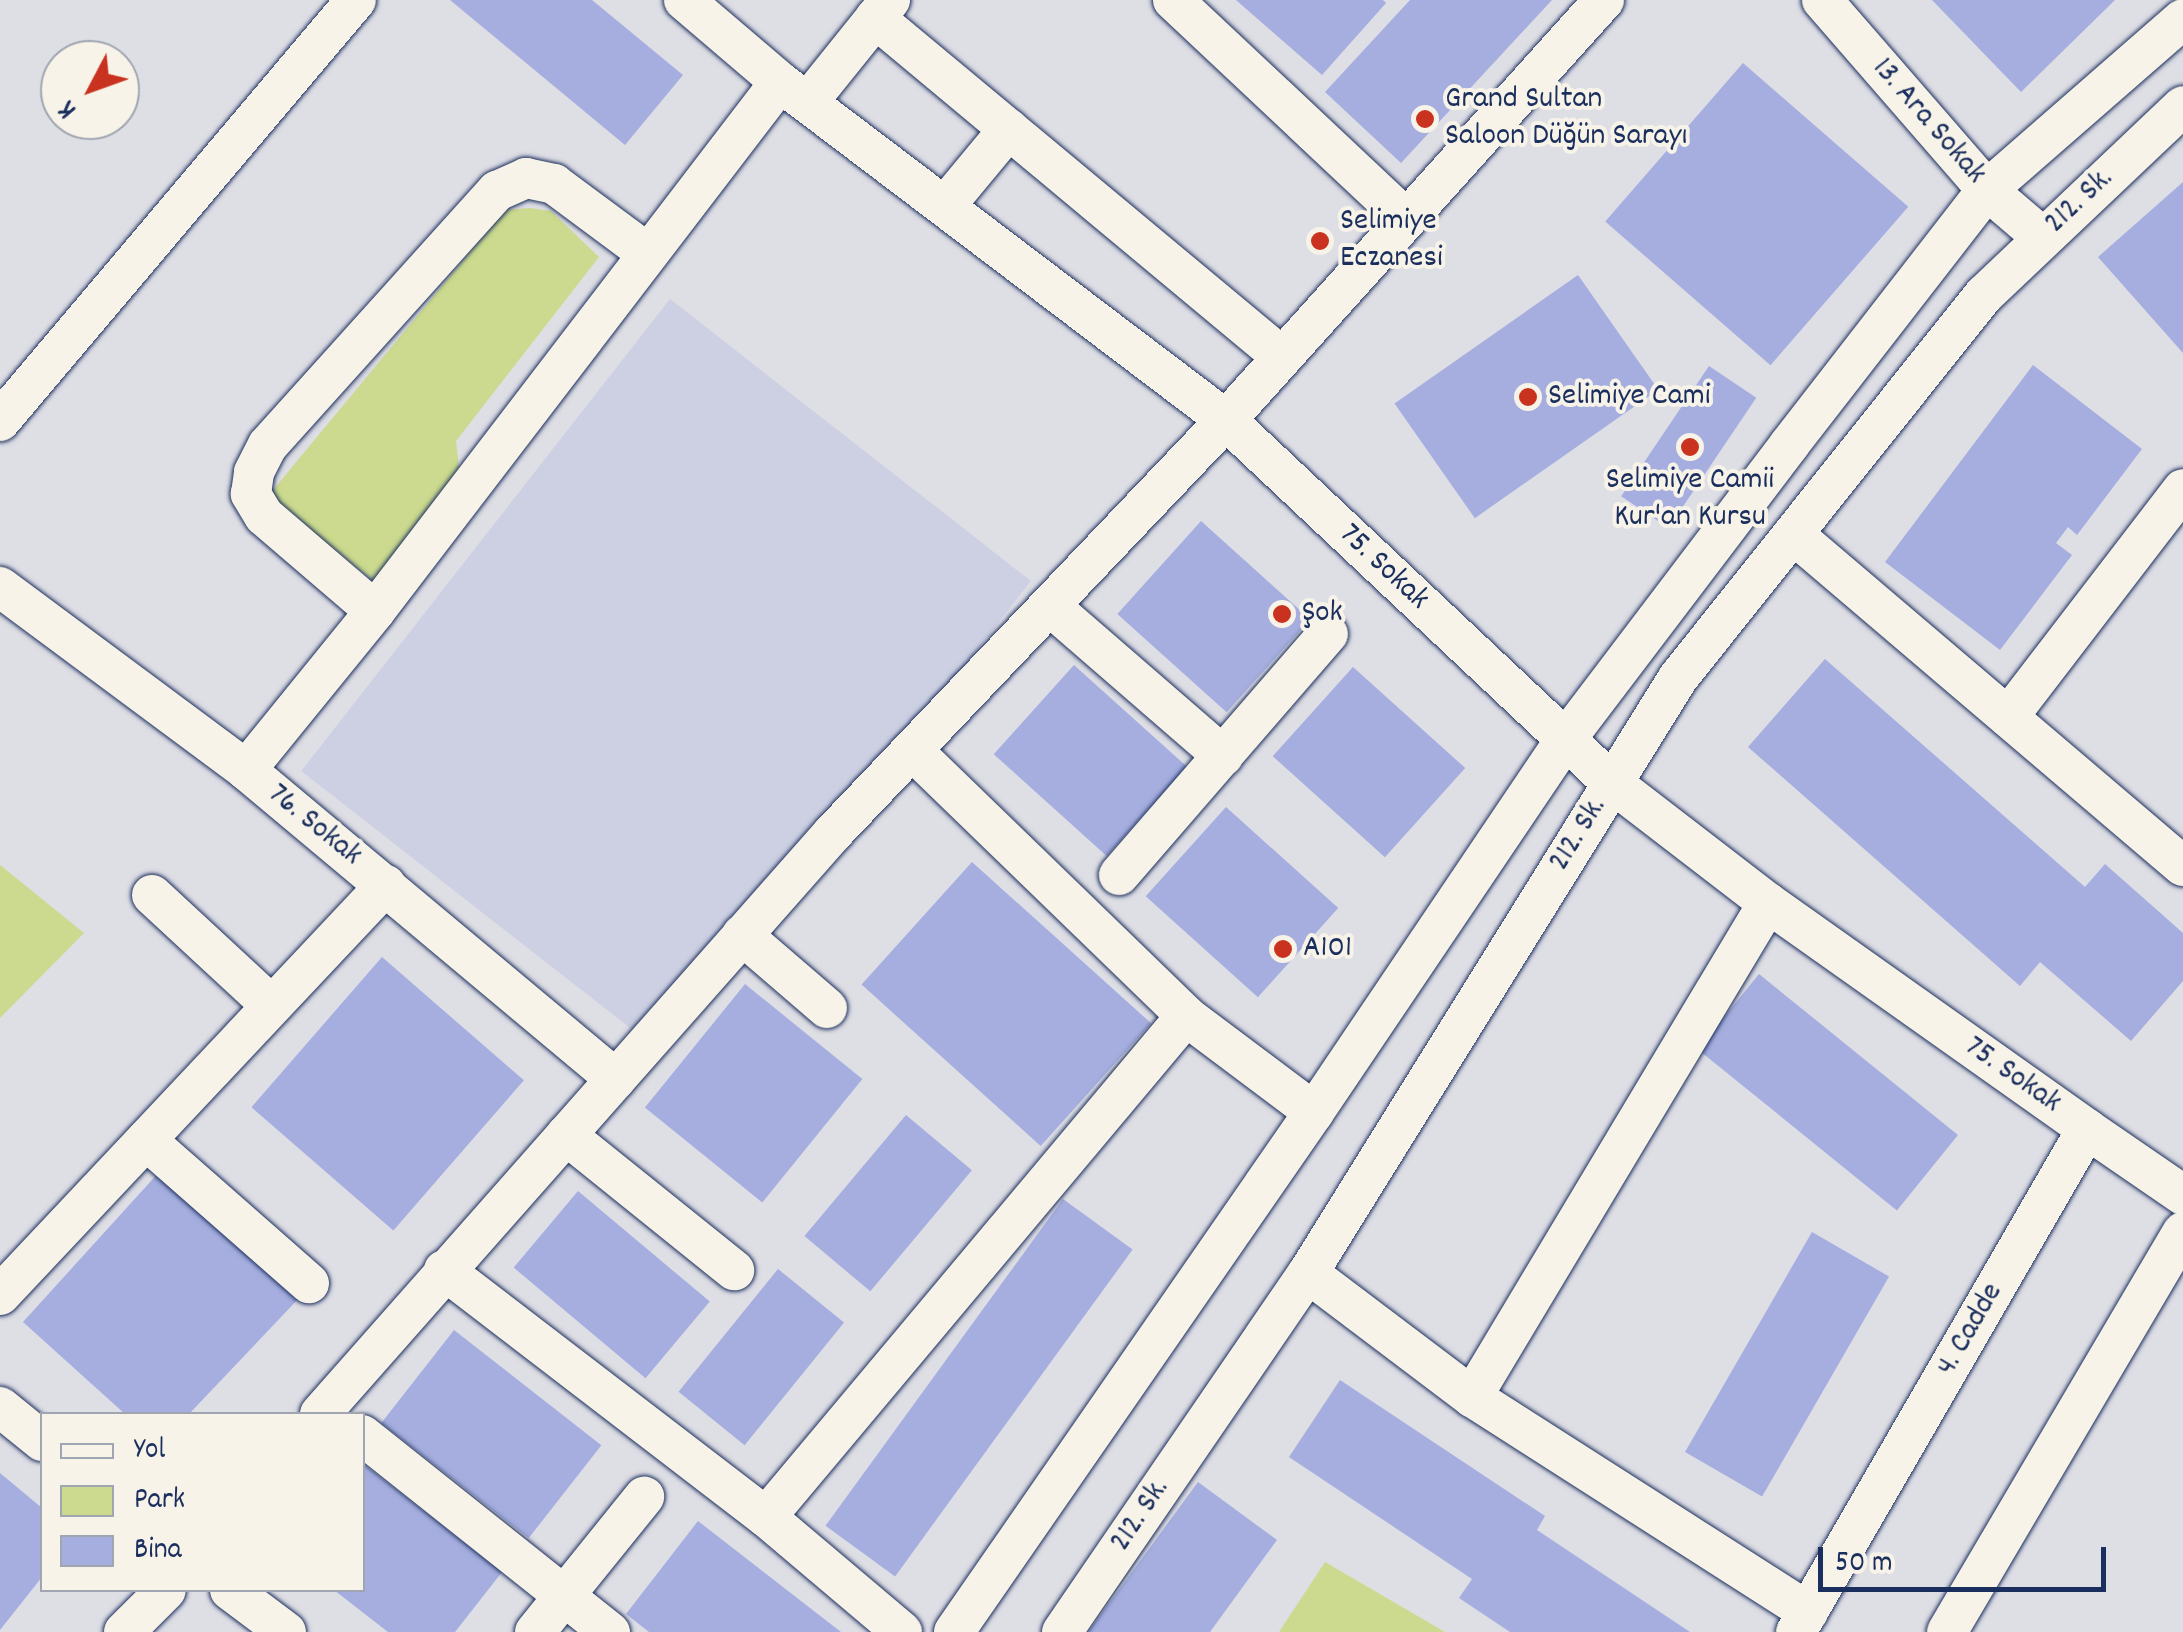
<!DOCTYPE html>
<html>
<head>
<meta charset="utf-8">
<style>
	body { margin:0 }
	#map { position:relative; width:2183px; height:1632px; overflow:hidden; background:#dedee5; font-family:Dekko,sans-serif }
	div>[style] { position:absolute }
	.built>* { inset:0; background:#cdd0e3; transform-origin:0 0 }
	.green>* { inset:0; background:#cbda8e }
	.building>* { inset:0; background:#a5aedf; transform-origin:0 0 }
	.roads { filter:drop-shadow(0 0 2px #1b2f5e) drop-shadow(0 0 2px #1b2f5e) }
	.minor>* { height:40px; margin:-20px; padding:0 20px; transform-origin:20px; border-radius:20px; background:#f7f3e8 }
	.dots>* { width:28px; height:28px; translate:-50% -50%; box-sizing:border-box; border:5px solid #f7f3e8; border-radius:50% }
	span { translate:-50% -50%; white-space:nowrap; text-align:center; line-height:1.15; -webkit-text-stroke:8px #f7f3e8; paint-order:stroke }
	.poi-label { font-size:32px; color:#1b2f5e }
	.left { translate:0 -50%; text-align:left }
	.street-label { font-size:32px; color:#1b2f5e }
	.legend { position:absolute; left:40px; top:1412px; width:325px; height:180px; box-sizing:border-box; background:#f7f3e8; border:2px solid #9fa5b1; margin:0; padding:12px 18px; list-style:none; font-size:30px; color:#1b2f5e }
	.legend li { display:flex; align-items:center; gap:20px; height:50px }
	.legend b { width:50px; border:2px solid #9fa5b1 }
	.north { position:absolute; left:40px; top:40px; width:100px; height:100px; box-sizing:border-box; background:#f7f3e8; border:2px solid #9fa5b1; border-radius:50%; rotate:229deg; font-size:28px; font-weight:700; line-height:40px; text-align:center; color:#1b2f5e }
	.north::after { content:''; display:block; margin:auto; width:35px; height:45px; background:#c8321e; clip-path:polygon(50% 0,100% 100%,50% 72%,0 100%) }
	.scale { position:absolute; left:1818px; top:1547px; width:288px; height:45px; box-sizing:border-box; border:5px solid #1b2f5e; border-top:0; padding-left:12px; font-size:30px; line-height:35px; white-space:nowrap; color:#1b2f5e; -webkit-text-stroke:8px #f7f3e8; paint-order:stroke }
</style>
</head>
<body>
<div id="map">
	<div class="built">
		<div style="left:670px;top:299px;width:458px;height:599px;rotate:38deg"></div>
	</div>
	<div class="green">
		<div style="clip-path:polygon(530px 208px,551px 211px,599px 257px,456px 441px,460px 477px,375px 582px,277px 504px,273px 490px,505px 210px)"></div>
		<div style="clip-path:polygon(0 865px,84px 933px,0 1018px)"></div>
		<div style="clip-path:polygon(1325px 1562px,1445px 1632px,1279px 1632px)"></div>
	</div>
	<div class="building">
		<div style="clip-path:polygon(450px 0,592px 0,683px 75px,625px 145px)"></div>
		<div style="clip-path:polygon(1236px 0,1383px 0,1386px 3px,1322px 75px)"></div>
		<div style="clip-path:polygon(1410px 0,1552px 0,1401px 163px,1325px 92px)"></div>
		<div style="clip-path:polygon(1932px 0,2115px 0,2021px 92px)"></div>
		<div style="left:1743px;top:63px;width:219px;height:210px;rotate:41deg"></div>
		<div style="clip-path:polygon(2183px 182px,2183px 353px,2098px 257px)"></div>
		<div style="left:1578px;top:275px;width:140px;height:224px;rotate:55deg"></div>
		<div style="clip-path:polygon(2033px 365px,2142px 449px,2077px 535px,2068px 527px,2056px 543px,2072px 555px,2000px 650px,1885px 562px)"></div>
		<div style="left:1709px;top:366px;width:57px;height:157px;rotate:34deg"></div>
		<div style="left:1201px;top:521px;width:147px;height:125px;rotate:42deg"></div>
		<div style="clip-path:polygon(1825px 659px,2085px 887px,2105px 864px,2183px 933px,2183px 981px,2131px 1041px,2040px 962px,2020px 986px,1748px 747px)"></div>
		<div style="left:1074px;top:665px;width:152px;height:120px;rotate:42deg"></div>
		<div style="left:1353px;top:667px;width:151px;height:120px;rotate:42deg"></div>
		<div style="left:1226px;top:807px;width:151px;height:120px;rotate:42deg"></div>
		<div style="left:972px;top:862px;width:241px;height:165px;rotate:42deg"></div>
		<div style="left:382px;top:957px;width:188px;height:199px;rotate:41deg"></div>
		<div style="left:1759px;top:974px;width:256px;height:97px;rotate:39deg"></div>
		<div style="left:745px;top:984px;width:151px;height:159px;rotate:39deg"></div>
		<div style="left:906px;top:1115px;width:86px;height:158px;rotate:40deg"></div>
		<div style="clip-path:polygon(161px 1170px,301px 1296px,189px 1414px,125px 1414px,23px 1322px)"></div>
		<div style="left:578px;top:1191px;width:172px;height:100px;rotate:40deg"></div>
		<div style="left:1063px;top:1199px;width:86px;height:404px;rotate:36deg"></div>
		<div style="left:1812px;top:1232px;width:89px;height:254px;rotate:30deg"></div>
		<div style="left:778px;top:1269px;width:85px;height:158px;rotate:39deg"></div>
		<div style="left:454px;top:1330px;width:187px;height:118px;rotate:38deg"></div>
		<div style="clip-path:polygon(1340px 1380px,1545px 1516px,1537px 1530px,1690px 1632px,1510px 1632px,1459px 1598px,1472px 1579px,1289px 1457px)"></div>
		<div style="clip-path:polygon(362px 1463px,502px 1572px,455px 1632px,388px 1632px,334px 1590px,362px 1590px)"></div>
		<div style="clip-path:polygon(0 1473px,42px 1508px,42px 1577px,0 1630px)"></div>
		<div style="clip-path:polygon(1198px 1482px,1277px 1540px,1210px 1632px,1088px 1632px)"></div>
		<div style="clip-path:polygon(698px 1521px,841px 1632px,649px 1632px,626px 1614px)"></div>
	</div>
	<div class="roads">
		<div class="minor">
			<div style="left:684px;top:0;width:126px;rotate:40.5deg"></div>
			<div style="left:780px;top:82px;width:560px;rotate:37.16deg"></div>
			<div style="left:1226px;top:420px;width:528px;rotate:43.24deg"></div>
			<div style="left:1611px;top:782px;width:198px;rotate:37.6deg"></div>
			<div style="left:1768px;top:903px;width:391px;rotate:35.3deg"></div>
			<div style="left:1173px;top:0;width:320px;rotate:43.2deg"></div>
			<div style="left:1822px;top:0;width:252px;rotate:49deg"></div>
			<div style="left:1987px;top:190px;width:72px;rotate:40.5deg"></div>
			<div style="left:875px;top:18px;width:530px;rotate:39.79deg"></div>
			<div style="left:808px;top:102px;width:131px;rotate:-51.2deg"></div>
			<div style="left:945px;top:206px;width:100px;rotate:-50.3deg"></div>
			<div style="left:0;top:421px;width:551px;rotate:-49.78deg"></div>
			<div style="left:1793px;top:534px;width:512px;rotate:40.41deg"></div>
			<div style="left:0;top:587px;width:307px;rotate:36.6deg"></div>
			<div style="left:246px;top:770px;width:482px;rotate:39.9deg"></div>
			<div style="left:1050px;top:606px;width:229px;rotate:40.9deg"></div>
			<div style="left:375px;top:611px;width:146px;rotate:-139.4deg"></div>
			<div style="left:264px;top:516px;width:26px;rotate:-121deg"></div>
			<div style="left:251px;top:494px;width:22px;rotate:-82deg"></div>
			<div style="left:254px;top:472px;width:30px;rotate:-63deg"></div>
			<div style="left:268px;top:445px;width:342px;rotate:-48deg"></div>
			<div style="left:497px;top:191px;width:32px;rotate:-24deg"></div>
			<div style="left:526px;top:178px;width:29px;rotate:12deg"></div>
			<div style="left:554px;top:184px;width:116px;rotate:36.6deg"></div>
			<div style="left:2008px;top:717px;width:287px;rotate:-52.5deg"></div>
			<div style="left:913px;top:751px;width:380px;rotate:44.1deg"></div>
			<div style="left:1186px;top:1016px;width:160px;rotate:36.9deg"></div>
			<div style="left:246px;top:770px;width:205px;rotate:-50.9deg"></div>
			<div style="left:375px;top:611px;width:666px;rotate:-52.56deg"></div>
			<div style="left:1119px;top:875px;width:319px;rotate:-49.1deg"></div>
			<div style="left:152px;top:895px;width:163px;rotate:42.8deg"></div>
			<div style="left:742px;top:935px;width:112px;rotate:40.7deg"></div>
			<div style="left:566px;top:1135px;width:216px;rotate:38.8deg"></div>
			<div style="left:146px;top:1140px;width:217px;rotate:41.3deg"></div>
			<div style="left:444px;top:1270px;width:406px;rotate:37.5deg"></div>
			<div style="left:766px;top:1517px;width:178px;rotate:40.2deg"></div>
			<div style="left:1308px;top:1273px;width:206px;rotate:37.1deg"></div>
			<div style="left:1472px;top:1397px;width:399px;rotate:32.6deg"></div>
			<div style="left:0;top:1295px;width:563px;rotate:-46.73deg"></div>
			<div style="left:1472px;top:1397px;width:576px;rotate:-59.07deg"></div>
			<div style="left:0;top:1407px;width:54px;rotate:39deg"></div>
			<div style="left:320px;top:1414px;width:775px;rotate:-48.56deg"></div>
			<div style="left:833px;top:833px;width:570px;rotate:-46.42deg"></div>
			<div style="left:1226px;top:420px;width:565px;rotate:-48.01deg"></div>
			<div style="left:362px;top:1435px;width:317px;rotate:38.5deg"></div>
			<div style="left:766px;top:1517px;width:654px;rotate:-50.03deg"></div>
			<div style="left:230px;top:1590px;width:70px;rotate:36.9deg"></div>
			<div style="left:124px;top:1632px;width:59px;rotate:-45deg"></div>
			<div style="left:535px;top:1632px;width:174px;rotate:-51.1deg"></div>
			<div style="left:954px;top:1632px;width:632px;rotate:-55.3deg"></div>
			<div style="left:1314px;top:1112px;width:450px;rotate:-56deg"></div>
			<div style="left:1566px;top:739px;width:369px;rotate:-52.8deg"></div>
			<div style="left:1789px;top:445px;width:323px;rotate:-52.2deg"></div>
			<div style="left:1987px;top:190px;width:260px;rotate:-41.1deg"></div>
			<div style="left:1062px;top:1632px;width:435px;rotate:-55.6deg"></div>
			<div style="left:1308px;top:1273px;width:701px;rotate:-58.12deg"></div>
			<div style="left:1678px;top:678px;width:490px;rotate:-51.4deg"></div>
			<div style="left:1984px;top:295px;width:274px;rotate:-43.5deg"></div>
			<div style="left:1796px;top:1632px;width:581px;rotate:-59.95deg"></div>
			<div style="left:2087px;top:1129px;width:116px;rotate:34.5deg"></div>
			<div style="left:1947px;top:1632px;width:464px;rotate:-59.5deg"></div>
		</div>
	</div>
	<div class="dots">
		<div style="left:1425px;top:119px;background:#c8321e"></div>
		<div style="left:1320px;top:241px;background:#c8321e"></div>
		<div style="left:1528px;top:397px;background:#c8321e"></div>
		<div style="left:1690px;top:447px;background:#c8321e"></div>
		<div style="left:1282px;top:614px;background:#c8321e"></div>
		<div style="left:1283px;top:949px;background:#c8321e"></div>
	</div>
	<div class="poi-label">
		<span class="left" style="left:1445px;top:119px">Grand Sultan<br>Saloon Düğün Sarayı</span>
		<span class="left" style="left:1340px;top:241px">Selimiye<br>Eczanesi</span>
		<span class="left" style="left:1548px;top:397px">Selimiye Cami</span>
		<span style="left:1690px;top:500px">Selimiye Camii<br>Kur'an Kursu</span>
		<span class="left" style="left:1302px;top:614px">Şok</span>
		<span class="left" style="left:1303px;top:949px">A101</span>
	</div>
	<div class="street-label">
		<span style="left:1928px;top:122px;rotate:49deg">13. Ara Sokak</span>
		<span style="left:2080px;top:202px;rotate:-43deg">212. Sk.</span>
		<span style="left:1383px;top:568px;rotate:43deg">75. Sokak</span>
		<span style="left:314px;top:826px;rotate:39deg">76. Sokak</span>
		<span style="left:1579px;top:835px;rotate:-58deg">212. Sk.</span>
		<span style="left:2012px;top:1076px;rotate:35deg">75. Sokak</span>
		<span style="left:1971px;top:1330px;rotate:-60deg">4. Cadde</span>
		<span style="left:1141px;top:1516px;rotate:-56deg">212. Sk.</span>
	</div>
	<ul class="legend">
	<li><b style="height:12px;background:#f7f3e8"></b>Yol</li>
	<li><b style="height:28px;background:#cbda8e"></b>Park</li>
	<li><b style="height:28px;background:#a5aedf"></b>Bina</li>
	</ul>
	<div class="north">K</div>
	<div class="scale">50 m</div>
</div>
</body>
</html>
